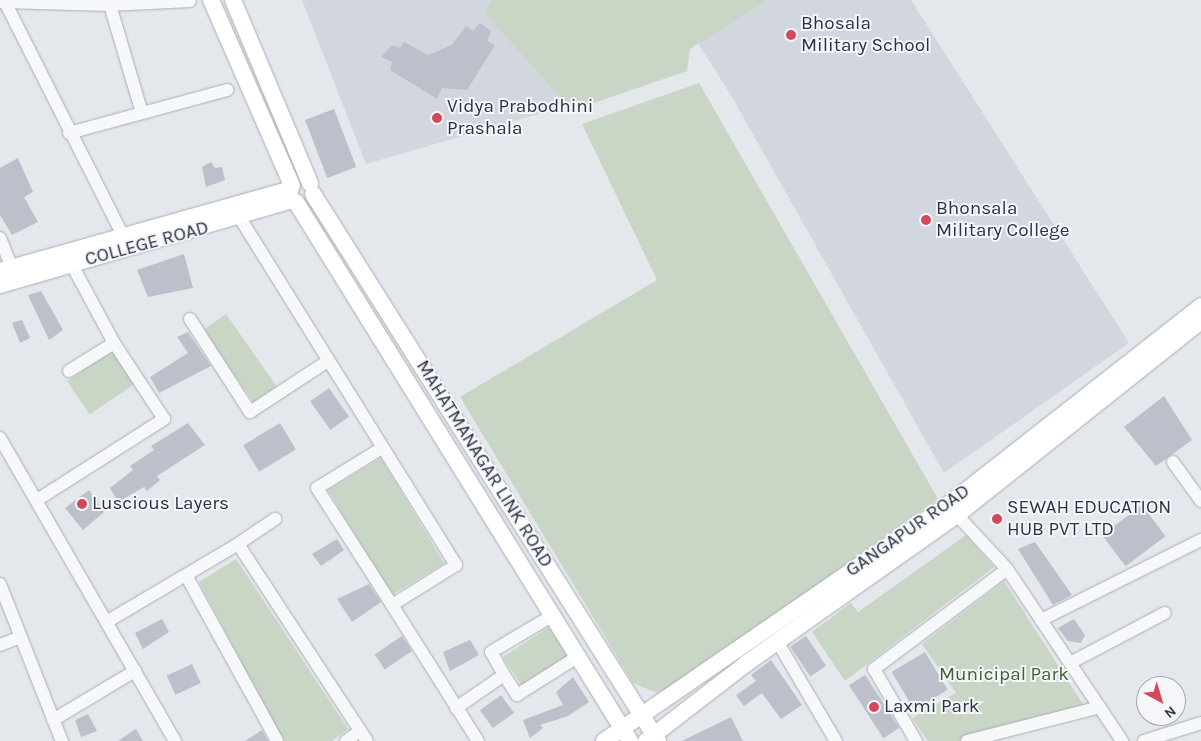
<!DOCTYPE html>
<html>
<head>
<meta charset="utf-8">
<style>
	body { margin:0 }
	#map { position:relative; width:1201px; height:741px; overflow:hidden; background:#e4e7ec; font-family:Karla,sans-serif }
	div>[style] { position:absolute }
	.built>* { inset:0; background:#d2d6de }
	.green>* { inset:0; background:#c9d6c5; transform-origin:0 0 }
	.building>* { inset:0; background:#bbc0ca; transform-origin:0 0 }
	.roads { filter:drop-shadow(0 0 1px #a9aeb7) drop-shadow(0 0 1px #a9aeb7) }
	.minor>* { height:12px; margin:-6px; padding:0 6px; transform-origin:6px; border-radius:6px; background:#f7f8fa }
	.major>* { height:16px; margin:-8px; padding:0 8px; transform-origin:8px; border-radius:8px; background:#fff }
	.dots>* { width:14px; height:14px; translate:-50% -50%; box-sizing:border-box; border:2px solid #f4f6f9; border-radius:50% }
	span { translate:-50% -50%; white-space:nowrap; text-align:center; line-height:1.15; -webkit-text-stroke:4px #f4f6f9; paint-order:stroke }
	.poi-label { font-size:19px; color:#2b3445 }
	.left { translate:0 -50%; text-align:left }
	.street-label { font-size:19px; color:#2b3445 }
	.park-label { font-size:19px; color:#3f6138 }
	.north { position:absolute; left:1136px; top:676px; width:50px; height:50px; box-sizing:border-box; background:#f4f6f9; border:1px solid #a4a8b1; border-radius:50%; rotate:141deg; font-size:14px; font-weight:700; line-height:20px; text-align:center; color:#2b3445 }
	.north::after { content:''; display:block; margin:auto; width:18px; height:22px; background:#d1495b; clip-path:polygon(50% 0,100% 100%,50% 72%,0 100%) }
</style>
</head>
<body>
<div id="map">
	<div class="built">
		<div style="clip-path:polygon(302px 0,643px 0,687px 71px,366px 164px)"></div>
		<div style="clip-path:polygon(738px 0,911px 0,1129px 343px,944px 473px,732px 97px,692px 34px)"></div>
	</div>
	<div class="green">
		<div style="clip-path:polygon(493px 0,768px 0,690px 49px,687px 71px,594px 103px,568px 106px,485px 13px)"></div>
		<div style="clip-path:polygon(699px 83px,938px 499px,669px 689px,657px 693px,633px 683px,460px 397px,657px 280px,582px 124px)"></div>
		<div style="left:226px;top:314px;width:88px;height:28px;rotate:55deg"></div>
		<div style="left:112px;top:351px;width:40px;height:54px;rotate:56deg"></div>
		<div style="left:381px;top:458px;width:123px;height:62px;rotate:59deg"></div>
		<div style="clip-path:polygon(966px 535px,994px 567px,845px 681px,812px 632px,851px 603px,858px 612px)"></div>
		<div style="clip-path:polygon(236px 559px,348px 729px,332px 741px,283px 741px,199px 582px)"></div>
		<div style="clip-path:polygon(1004px 581px,1086px 709px,959px 741px,928px 741px,912px 718px,956px 693px,922px 644px)"></div>
		<div style="left:549px;top:627px;width:35px;height:55px;rotate:57deg"></div>
	</div>
	<div class="building">
		<div style="clip-path:polygon(480px 23px,491px 31px,487px 41px,495px 45px,467px 90px,442px 88px,437px 99px,390px 70px,392px 62px,381px 57px,392px 45px,400px 48px,404px 42px,428px 55px,452px 45px,466px 26px,473px 31px)"></div>
		<div style="left:334px;top:109px;width:62px;height:31px;rotate:69deg"></div>
		<div style="clip-path:polygon(18px 158px,33px 192px,24px 197px,38px 222px,12px 235px,0 215px,0 168px)"></div>
		<div style="clip-path:polygon(211px 162px,215px 168px,222px 167px,225px 180px,206px 187px,202px 167px)"></div>
		<div style="clip-path:polygon(184px 254px,193px 288px,148px 297px,137px 270px)"></div>
		<div style="clip-path:polygon(41px 291px,63px 330px,49px 340px,28px 295px)"></div>
		<div style="clip-path:polygon(22px 320px,30px 338px,20px 343px,12px 323px)"></div>
		<div style="clip-path:polygon(188px 332px,211px 366px,159px 393px,150px 377px,188px 353px,177px 337px)"></div>
		<div style="left:329px;top:388px;width:35px;height:23px;rotate:55deg"></div>
		<div style="clip-path:polygon(1164px 396px,1192px 440px,1156px 466px,1124px 427px)"></div>
		<div style="clip-path:polygon(188px 423px,205px 445px,157px 476px,160px 480px,147px 491px,144px 487px,118px 502px,110px 488px,133px 470px,130px 466px,154px 450px,151px 446px)"></div>
		<div style="left:280px;top:423px;width:31px;height:43px;rotate:59deg"></div>
		<div style="clip-path:polygon(89px 490px,104px 512px,83px 530px,65px 508px)"></div>
		<div style="left:1142px;top:505px;width:39px;height:50px;rotate:53deg"></div>
		<div style="clip-path:polygon(337px 539px,344px 550px,321px 566px,312px 554px)"></div>
		<div style="clip-path:polygon(1035px 542px,1072px 595px,1053px 605px,1018px 549px)"></div>
		<div style="clip-path:polygon(369px 584px,381px 602px,352px 622px,337px 599px)"></div>
		<div style="clip-path:polygon(162px 619px,169px 632px,143px 649px,135px 633px)"></div>
		<div style="clip-path:polygon(1074px 619px,1085px 635px,1081px 643px,1068px 641px,1058px 628px)"></div>
		<div style="left:402px;top:636px;width:18px;height:33px;rotate:56deg"></div>
		<div style="left:806px;top:636px;width:36px;height:19px;rotate:56deg"></div>
		<div style="clip-path:polygon(470px 640px,479px 655px,450px 671px,443px 652px)"></div>
		<div style="left:925px;top:652px;width:44px;height:39px;rotate:59deg"></div>
		<div style="clip-path:polygon(771px 660px,802px 705px,781px 719px,762px 693px,744px 706px,736px 695px,756px 681px,751px 675px)"></div>
		<div style="left:192px;top:664px;width:21px;height:28px;rotate:65deg"></div>
		<div style="left:865px;top:675px;width:63px;height:19px;rotate:57deg"></div>
		<div style="clip-path:polygon(573px 677px,589px 702px,568px 716px,540px 725px,543px 728px,530px 738px,523px 720px,563px 705px,556px 692px)"></div>
		<div style="left:501px;top:695px;width:22px;height:26px;rotate:54deg"></div>
		<div style="clip-path:polygon(88px 714px,97px 731px,81px 737px,75px 720px)"></div>
		<div style="clip-path:polygon(731px 717px,743px 741px,682px 741px)"></div>
		<div style="clip-path:polygon(136px 729px,143px 741px,118px 741px)"></div>
		<div style="clip-path:polygon(262px 730px,268px 741px,245px 741px)"></div>
	</div>
	<div class="roads">
		<div class="minor">
			<div style="left:0;top:2px;width:5px"></div>
			<div style="left:5px;top:2px;width:264px;rotate:63.2deg"></div>
			<div style="left:5px;top:2px;width:105px;rotate:1.6deg"></div>
			<div style="left:110px;top:5px;width:80px;rotate:-2.9deg"></div>
			<div style="left:110px;top:5px;width:113px;rotate:73.5deg"></div>
			<div style="left:69px;top:133px;width:164px;rotate:-15.2deg"></div>
			<div style="left:240px;top:218px;width:409px;rotate:58.1deg"></div>
			<div style="left:456px;top:565px;width:75px;rotate:148deg"></div>
			<div style="left:392px;top:605px;width:161px;rotate:57.7deg"></div>
			<div style="left:0;top:238px;width:32px;rotate:68deg"></div>
			<div style="left:190px;top:319px;width:111px;rotate:57.2deg"></div>
			<div style="left:250px;top:412px;width:93px;rotate:-33.2deg"></div>
			<div style="left:69px;top:371px;width:53px;rotate:-31.9deg"></div>
			<div style="left:0;top:438px;width:350px;rotate:60deg"></div>
			<div style="left:382px;top:448px;width:76px;rotate:148.4deg"></div>
			<div style="left:317px;top:488px;width:139px;rotate:57.3deg"></div>
			<div style="left:1173px;top:462px;width:48px;rotate:54.3deg"></div>
			<div style="left:37px;top:500px;width:151px;rotate:-32.5deg"></div>
			<div style="left:164px;top:419px;width:91px;rotate:-123.3deg"></div>
			<div style="left:114px;top:343px;width:89px;rotate:-118.3deg"></div>
			<div style="left:957px;top:515px;width:74px;rotate:47.2deg"></div>
			<div style="left:1007px;top:569px;width:207px;rotate:56.2deg"></div>
			<div style="left:238px;top:544px;width:45px;rotate:-34deg"></div>
			<div style="left:187px;top:577px;width:187px;rotate:61.2deg"></div>
			<div style="left:0;top:584px;width:169px;rotate:68.5deg"></div>
			<div style="left:1041px;top:620px;width:179px;rotate:-26.6deg"></div>
			<div style="left:108px;top:621px;width:151px;rotate:-30.6deg"></div>
			<div style="left:238px;top:544px;width:235px;rotate:56.8deg"></div>
			<div style="left:777px;top:641px;width:116px;rotate:59.5deg"></div>
			<div style="left:0;top:645px;width:22px;rotate:-21deg"></div>
			<div style="left:1070px;top:663px;width:107px;rotate:-27.8deg"></div>
			<div style="left:504px;top:675px;width:24px;rotate:57deg"></div>
			<div style="left:517px;top:695px;width:71px;rotate:-32.3deg"></div>
			<div style="left:456px;top:708px;width:58px;rotate:-34.5deg"></div>
			<div style="left:504px;top:675px;width:26px;rotate:-119deg"></div>
			<div style="left:491px;top:652px;width:69px;rotate:-30.7deg"></div>
			<div style="left:53px;top:720px;width:96px;rotate:-30.9deg"></div>
			<div style="left:346px;top:741px;width:17px;rotate:-36deg"></div>
			<div style="left:916px;top:741px;width:83px;rotate:-120.3deg"></div>
			<div style="left:874px;top:669px;width:166px;rotate:-36.9deg"></div>
			<div style="left:967px;top:741px;width:137px;rotate:-14.3deg"></div>
			<div style="left:1144px;top:741px;width:60px;rotate:-17.5deg"></div>
		</div>
		<div class="major">
			<div style="left:211px;top:0;width:202px;rotate:66.4deg"></div>
			<div style="left:233px;top:0;width:199px;rotate:67.2deg"></div>
			<div style="left:313px;top:194px;width:647px;rotate:57.76deg"></div>
			<div style="left:296px;top:202px;width:634px;rotate:58.21deg"></div>
			<div style="left:0;top:271px;width:302px;rotate:-15.7deg"></div>
			<div style="left:0;top:285px;width:305px;rotate:-16.2deg"></div>
			<div style="left:604px;top:741px;width:420px;rotate:-34.5deg"></div>
			<div style="left:950px;top:503px;width:319px;rotate:-38.1deg"></div>
			<div style="left:646px;top:741px;width:128px;rotate:-37.7deg"></div>
			<div style="left:747px;top:663px;width:257px;rotate:-35.2deg"></div>
			<div style="left:957px;top:515px;width:312px;rotate:-38.5deg"></div>
		</div>
	</div>
	<div class="dots">
		<div style="left:791px;top:35px;background:#d1495b"></div>
		<div style="left:437px;top:118px;background:#d1495b"></div>
		<div style="left:926px;top:220px;background:#d1495b"></div>
		<div style="left:82px;top:504px;background:#d1495b"></div>
		<div style="left:997px;top:519px;background:#d1495b"></div>
		<div style="left:874px;top:707px;background:#d1495b"></div>
	</div>
	<div class="poi-label">
		<span class="left" style="left:801px;top:35px">Bhosala<br>Military School</span>
		<span class="left" style="left:447px;top:118px">Vidya Prabodhini<br>Prashala</span>
		<span class="left" style="left:936px;top:220px">Bhonsala<br>Military College</span>
		<span class="left" style="left:92px;top:504px">Luscious Layers</span>
		<span class="left" style="left:1007px;top:519px">SEWAH EDUCATION<br>HUB PVT LTD</span>
		<span class="left" style="left:884px;top:707px">Laxmi Park</span>
	</div>
	<div class="street-label">
		<span style="left:147px;top:244px;rotate:-15deg">COLLEGE ROAD</span>
		<span style="left:484px;top:464px;rotate:58deg">MAHATMANAGAR LINK ROAD</span>
		<span style="left:908px;top:531px;rotate:-35deg">GANGAPUR ROAD</span>
	</div>
	<div class="park-label">
		<span style="left:1004px;top:675px">Municipal Park</span>
	</div>
	<div class="north">N</div>
</div>
</body>
</html>
